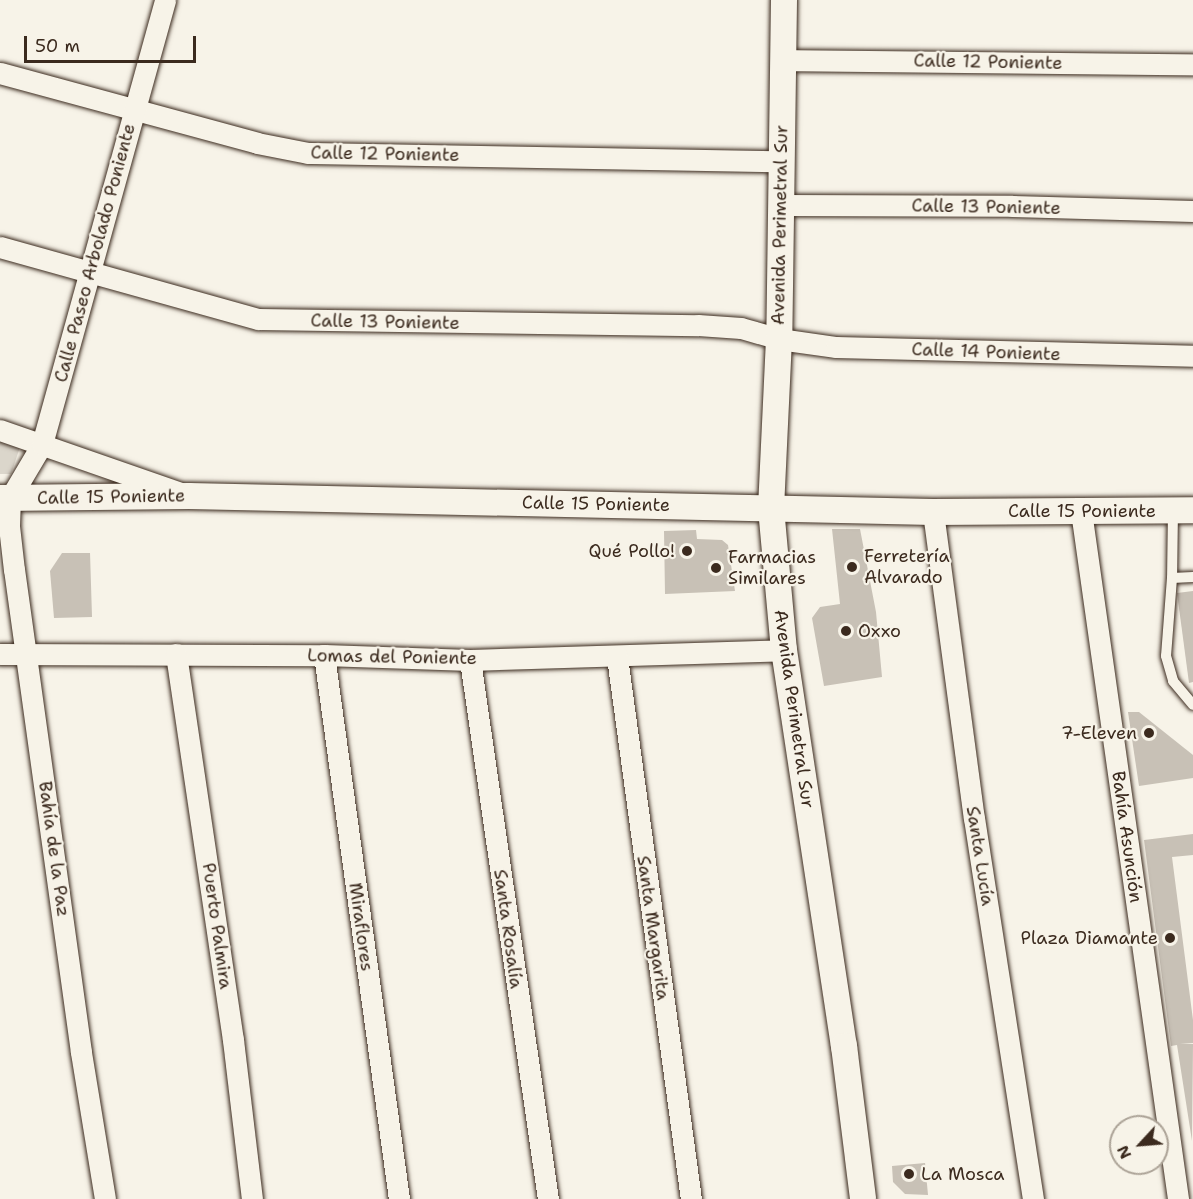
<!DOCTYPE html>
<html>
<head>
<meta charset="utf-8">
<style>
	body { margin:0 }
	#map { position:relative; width:1193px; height:1199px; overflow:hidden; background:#f7f3e8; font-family:"Shantell Sans",sans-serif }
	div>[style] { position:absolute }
	.green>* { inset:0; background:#dbd6cb }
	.building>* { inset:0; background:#c8c1b6 }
	.roads { filter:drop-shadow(0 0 2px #3b2a1e) drop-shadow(0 0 2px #3b2a1e) }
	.service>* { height:10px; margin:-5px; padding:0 5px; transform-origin:5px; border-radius:5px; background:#f7f3e8 }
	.minor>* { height:21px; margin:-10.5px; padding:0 10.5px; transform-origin:10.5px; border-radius:10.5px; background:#f7f3e8 }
	.tertiary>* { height:26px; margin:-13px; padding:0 13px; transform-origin:13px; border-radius:13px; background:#f7f3e8 }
	.dots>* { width:16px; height:16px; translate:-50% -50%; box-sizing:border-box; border:3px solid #f7f3e8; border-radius:50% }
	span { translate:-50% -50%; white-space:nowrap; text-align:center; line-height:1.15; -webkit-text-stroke:4.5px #f7f3e8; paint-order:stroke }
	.street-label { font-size:18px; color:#3b2a1e }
	.poi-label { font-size:18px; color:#3b2a1e }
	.right { translate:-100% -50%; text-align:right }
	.left { translate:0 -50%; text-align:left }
	.north { position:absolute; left:1109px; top:1115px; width:60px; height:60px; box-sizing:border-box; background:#f7f3e8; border:2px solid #aca397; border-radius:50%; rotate:244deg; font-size:16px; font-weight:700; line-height:24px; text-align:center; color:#3b2a1e }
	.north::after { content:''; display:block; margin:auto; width:21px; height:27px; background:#3b2a1e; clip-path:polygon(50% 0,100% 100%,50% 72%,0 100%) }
	.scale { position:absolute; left:24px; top:36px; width:172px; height:27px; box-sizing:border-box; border:3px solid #3b2a1e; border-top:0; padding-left:8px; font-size:18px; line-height:21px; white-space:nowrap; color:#3b2a1e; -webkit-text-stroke:4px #f7f3e8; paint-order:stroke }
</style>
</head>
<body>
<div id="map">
	<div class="green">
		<div style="clip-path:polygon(0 438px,21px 444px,11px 474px,0 474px)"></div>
	</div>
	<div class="building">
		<div style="clip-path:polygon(832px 529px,860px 529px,876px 612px,882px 677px,824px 686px,812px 618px,820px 607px,840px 604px)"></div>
		<div style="clip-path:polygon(696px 530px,697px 539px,722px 540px,728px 545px,735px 591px,665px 594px,664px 531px)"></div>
		<div style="clip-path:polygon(62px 553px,90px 553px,92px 617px,54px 618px,50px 571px)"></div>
		<div style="clip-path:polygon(1193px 591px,1193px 682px,1189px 683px,1177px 593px)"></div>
		<div style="clip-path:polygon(1128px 712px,1139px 712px,1193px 755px,1193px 778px,1139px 786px)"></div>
		<div style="clip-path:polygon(1193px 834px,1193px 855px,1172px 857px,1193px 1020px,1193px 1043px,1180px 1044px,1193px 1044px,1192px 1141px,1177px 1045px,1171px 1046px,1144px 840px)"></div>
		<div style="clip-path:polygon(925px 1163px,928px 1195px,905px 1194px,893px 1182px,892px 1166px)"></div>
	</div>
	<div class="roads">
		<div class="service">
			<div style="left:1173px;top:510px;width:68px;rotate:90.8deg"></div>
			<div style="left:1172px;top:578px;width:78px;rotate:94.4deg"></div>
			<div style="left:1166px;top:656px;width:26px;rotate:74deg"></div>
			<div style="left:1173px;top:681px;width:31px;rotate:50deg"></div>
			<div style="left:1172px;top:578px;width:21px;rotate:-3deg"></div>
		</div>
		<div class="minor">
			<div style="left:783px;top:60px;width:410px;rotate:0.6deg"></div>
			<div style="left:0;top:73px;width:266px;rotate:15.2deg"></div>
			<div style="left:257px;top:143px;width:52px;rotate:11.1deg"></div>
			<div style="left:308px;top:153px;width:471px;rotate:1deg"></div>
			<div style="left:780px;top:205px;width:232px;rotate:0.2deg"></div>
			<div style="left:1012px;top:206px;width:181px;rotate:1.6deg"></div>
			<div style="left:0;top:247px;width:268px;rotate:15.6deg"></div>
			<div style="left:258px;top:319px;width:440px;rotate:0.8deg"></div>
			<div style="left:698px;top:325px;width:43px;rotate:4deg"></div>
			<div style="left:741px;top:328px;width:40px;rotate:16deg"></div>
			<div style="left:779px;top:339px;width:58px;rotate:8deg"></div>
			<div style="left:836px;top:347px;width:357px;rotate:1.4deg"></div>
			<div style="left:0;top:430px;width:192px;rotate:19.2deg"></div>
			<div style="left:1081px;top:511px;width:695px;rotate:81.97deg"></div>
			<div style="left:933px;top:512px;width:309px;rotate:82.4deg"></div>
			<div style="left:974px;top:818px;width:386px;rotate:81.2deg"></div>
			<div style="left:0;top:654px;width:324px;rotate:0.2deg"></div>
			<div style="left:324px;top:655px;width:146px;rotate:2deg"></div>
			<div style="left:470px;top:660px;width:314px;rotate:-1.8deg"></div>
			<div style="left:176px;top:654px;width:390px;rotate:81.6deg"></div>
			<div style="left:233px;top:1040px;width:160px;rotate:83.2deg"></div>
			<div style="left:324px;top:655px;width:549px;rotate:82.15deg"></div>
			<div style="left:617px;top:657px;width:547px;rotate:82.23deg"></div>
			<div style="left:470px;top:660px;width:545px;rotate:81.77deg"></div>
			<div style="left:105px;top:1199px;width:149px;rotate:-99.3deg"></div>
			<div style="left:81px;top:1052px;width:487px;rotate:-97.9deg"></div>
			<div style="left:14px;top:570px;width:44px;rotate:-96.5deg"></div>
			<div style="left:9px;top:526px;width:28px;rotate:-88deg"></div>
			<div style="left:10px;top:498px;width:63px;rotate:-59.3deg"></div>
			<div style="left:42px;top:444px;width:461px;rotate:-74.5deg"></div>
		</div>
		<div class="tertiary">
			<div style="left:784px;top:0;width:339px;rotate:90.8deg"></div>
			<div style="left:779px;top:339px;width:169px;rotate:92.7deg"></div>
			<div style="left:771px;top:508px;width:143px;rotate:84.8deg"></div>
			<div style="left:784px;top:650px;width:401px;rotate:81.4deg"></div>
			<div style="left:844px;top:1046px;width:154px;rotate:82.9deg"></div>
			<div style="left:0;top:498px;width:189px;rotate:-0.6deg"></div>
			<div style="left:189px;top:496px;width:744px;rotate:1.23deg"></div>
			<div style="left:933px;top:512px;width:260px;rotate:-0.4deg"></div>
		</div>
	</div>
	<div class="dots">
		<div style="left:687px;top:551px;background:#3b2a1e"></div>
		<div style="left:852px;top:567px;background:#3b2a1e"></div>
		<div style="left:716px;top:568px;background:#3b2a1e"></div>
		<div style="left:846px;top:631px;background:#3b2a1e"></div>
		<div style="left:1149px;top:733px;background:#3b2a1e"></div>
		<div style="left:1170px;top:938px;background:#3b2a1e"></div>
		<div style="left:909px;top:1174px;background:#3b2a1e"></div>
	</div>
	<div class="street-label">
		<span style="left:988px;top:62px;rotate:1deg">Calle 12 Poniente</span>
		<span style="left:385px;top:154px;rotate:1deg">Calle 12 Poniente</span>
		<span style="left:986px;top:207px;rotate:1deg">Calle 13 Poniente</span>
		<span style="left:780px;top:225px;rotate:-89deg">Avenida Perimetral Sur</span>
		<span style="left:95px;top:253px;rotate:-75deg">Calle Paseo Arbolado Poniente</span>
		<span style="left:385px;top:322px;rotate:1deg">Calle 13 Poniente</span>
		<span style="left:986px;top:352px;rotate:2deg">Calle 14 Poniente</span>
		<span style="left:111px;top:497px;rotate:-1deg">Calle 15 Poniente</span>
		<span style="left:596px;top:504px;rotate:1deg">Calle 15 Poniente</span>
		<span style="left:1082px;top:511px">Calle 15 Poniente</span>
		<span style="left:392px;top:657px;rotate:1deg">Lomas del Poniente</span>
		<span style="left:794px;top:709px;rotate:82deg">Avenida Perimetral Sur</span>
		<span style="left:1127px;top:837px;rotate:82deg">Bahía Asunción</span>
		<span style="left:54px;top:849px;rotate:82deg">Bahía de la Paz</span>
		<span style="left:980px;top:856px;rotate:81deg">Santa Lucía</span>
		<span style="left:217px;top:926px;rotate:82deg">Puerto Palmira</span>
		<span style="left:361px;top:927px;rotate:82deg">Miraflores</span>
		<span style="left:653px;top:928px;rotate:82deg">Santa Margarita</span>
		<span style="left:508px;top:929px;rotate:82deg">Santa Rosalía</span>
	</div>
	<div class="poi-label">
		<span class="right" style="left:675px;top:551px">Qué Pollo!</span>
		<span class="left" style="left:864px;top:567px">Ferretería<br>Alvarado</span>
		<span class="left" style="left:728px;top:568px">Farmacias<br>Similares</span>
		<span class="left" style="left:858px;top:631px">Oxxo</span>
		<span class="right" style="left:1137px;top:733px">7-Eleven</span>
		<span class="right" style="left:1158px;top:938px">Plaza Diamante</span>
		<span class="left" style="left:921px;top:1174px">La Mosca</span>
	</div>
	<div class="north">N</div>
	<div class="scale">50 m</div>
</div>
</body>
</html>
